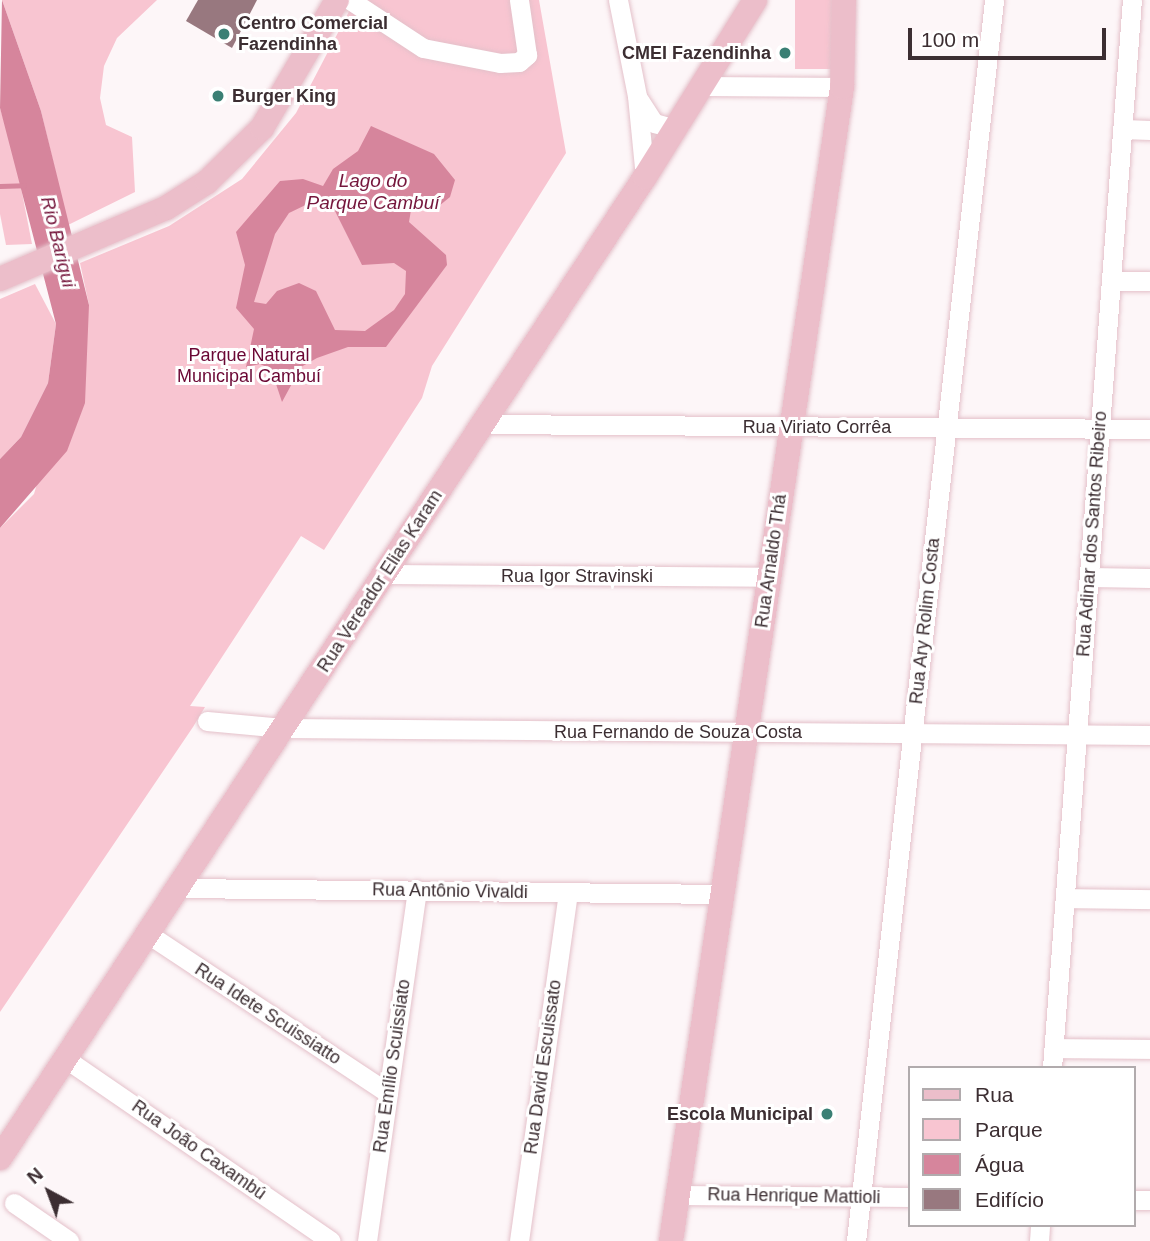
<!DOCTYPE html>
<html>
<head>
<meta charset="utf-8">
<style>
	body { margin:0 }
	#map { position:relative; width:1150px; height:1241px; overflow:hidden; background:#fdf6f8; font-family:Helvetica,sans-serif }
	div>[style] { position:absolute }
	.green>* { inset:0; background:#f8c5d1; transform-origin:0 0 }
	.water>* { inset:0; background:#d6859c }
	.stream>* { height:4.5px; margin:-2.25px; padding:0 2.25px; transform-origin:2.25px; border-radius:2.25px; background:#d6859c }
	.building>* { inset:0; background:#98787f }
	.roads { filter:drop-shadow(0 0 2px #e4c1ca) drop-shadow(0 0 2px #e4c1ca) }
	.minor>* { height:19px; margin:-9.5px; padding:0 9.5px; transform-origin:9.5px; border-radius:9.5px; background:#fff }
	.major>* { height:24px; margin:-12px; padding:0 12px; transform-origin:12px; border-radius:12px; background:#ecbeca }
	.dots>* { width:19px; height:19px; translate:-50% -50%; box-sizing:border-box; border:4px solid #fff; border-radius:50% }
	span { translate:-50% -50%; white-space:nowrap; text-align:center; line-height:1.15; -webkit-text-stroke:6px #fff; paint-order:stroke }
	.poi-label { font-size:18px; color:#3c2e32; font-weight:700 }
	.left { translate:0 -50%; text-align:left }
	.right { translate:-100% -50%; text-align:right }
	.park-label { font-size:18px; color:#6a0734 }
	.street-label { font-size:18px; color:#3c2e32 }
	.water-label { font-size:19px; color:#75163c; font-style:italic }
	.legend { position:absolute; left:908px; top:1066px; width:228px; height:161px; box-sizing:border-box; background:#fff; border:2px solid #b1abad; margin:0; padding:9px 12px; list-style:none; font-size:21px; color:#3c2e32 }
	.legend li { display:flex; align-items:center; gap:14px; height:35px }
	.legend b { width:35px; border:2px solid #b1abad }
	.north { position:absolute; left:14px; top:1157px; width:70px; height:70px; -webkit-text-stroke:5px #fff; paint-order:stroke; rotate:319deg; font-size:19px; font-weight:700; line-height:28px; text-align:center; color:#3c2e32 }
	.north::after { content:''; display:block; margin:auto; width:24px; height:32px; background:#3c2e32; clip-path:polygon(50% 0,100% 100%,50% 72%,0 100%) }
	.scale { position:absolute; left:908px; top:28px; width:198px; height:32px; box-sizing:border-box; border:4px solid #3c2e32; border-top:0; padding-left:9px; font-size:21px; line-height:24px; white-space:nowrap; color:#3c2e32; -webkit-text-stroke:5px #fff; paint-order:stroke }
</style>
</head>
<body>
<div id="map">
	<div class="green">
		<div style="clip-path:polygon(2px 0,157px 0,117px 38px,104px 66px,100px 98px,106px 125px,132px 137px,135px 192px,68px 225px,41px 111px)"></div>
		<div style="clip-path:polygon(355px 0,539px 0,566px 153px,432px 366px,422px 398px,324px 550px,301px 536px,190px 706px,205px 707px,193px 727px,0 1012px,0 528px,34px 494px,89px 305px,80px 263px,169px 226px,242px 179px,296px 113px)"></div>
		<div style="left:795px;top:0;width:37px;height:69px"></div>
		<div style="clip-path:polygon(0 108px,15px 157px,32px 244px,6px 245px,0 214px)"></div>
		<div style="clip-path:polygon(35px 284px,56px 324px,48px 383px,21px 437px,0 459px,0 299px)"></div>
	</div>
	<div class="water">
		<div style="clip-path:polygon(2px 0,41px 111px,89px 305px,85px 403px,67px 451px,0 528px,0 459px,21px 437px,48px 383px,56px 324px,0 108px)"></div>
		<div style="clip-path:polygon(evenodd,371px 126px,434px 154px,455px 180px,450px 197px,434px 210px,412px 204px,409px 222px,446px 255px,447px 265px,386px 347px,348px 347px,317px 358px,301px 367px,282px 402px,271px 369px,260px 364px,246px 367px,254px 329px,236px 308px,245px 265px,236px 232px,280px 181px,303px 179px,323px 186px,333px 169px,358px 151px,371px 126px,316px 200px,332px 205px,362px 265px,394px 263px,406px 271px,405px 294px,394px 310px,365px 331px,335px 330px,316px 291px,299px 283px,277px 291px,266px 304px,254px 302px,275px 234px,289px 213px,316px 200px)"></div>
	</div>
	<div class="stream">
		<div style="left:0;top:186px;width:24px;rotate:-2deg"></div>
	</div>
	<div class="building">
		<div style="clip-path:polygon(198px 0,257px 0,232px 48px,186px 21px)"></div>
	</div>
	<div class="roads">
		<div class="minor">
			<div style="left:350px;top:0;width:87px;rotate:33.3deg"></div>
			<div style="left:423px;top:48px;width:78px;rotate:11deg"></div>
			<div style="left:500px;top:63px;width:19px;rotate:-3deg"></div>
			<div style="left:519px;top:62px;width:11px;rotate:-41deg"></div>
			<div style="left:527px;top:55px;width:56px;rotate:-98.3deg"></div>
			<div style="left:618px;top:0;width:98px;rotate:78.8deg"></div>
			<div style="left:637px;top:96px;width:81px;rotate:84.4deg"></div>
			<div style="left:704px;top:86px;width:138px;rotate:0.4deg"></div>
			<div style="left:639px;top:100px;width:27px;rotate:57deg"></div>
			<div style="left:654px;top:123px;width:16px;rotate:15deg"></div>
			<div style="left:669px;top:127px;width:11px;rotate:-15deg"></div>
			<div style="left:1123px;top:129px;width:27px;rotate:2deg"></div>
			<div style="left:1111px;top:281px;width:39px"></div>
			<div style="left:483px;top:424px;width:667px;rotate:0.43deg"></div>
			<div style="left:385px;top:574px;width:384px;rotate:0.4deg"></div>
			<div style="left:1089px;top:577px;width:61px;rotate:0.9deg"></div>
			<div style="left:207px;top:721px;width:76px;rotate:5.3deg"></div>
			<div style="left:283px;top:728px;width:867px;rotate:0.46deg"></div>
			<div style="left:179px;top:888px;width:543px;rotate:0.63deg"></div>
			<div style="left:1065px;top:898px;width:85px;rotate:0.7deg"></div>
			<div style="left:148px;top:934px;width:288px;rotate:33.5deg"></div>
			<div style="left:1054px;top:1048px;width:96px;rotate:0.6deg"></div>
			<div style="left:66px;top:1059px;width:321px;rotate:34.5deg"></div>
			<div style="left:1052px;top:1068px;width:1071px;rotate:-85.72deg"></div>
			<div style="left:678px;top:1195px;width:232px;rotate:0.5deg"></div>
			<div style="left:1134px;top:1200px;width:16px"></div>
			<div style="left:14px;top:1203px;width:67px;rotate:34.6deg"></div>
			<div style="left:367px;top:1241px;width:355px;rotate:-81.9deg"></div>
			<div style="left:519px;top:1241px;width:352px;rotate:-82deg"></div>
			<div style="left:856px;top:1241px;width:1249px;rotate:-83.65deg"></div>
			<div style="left:1039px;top:1241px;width:16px;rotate:-86deg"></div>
		</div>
		<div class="major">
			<div style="left:0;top:279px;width:181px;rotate:-23.2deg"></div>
			<div style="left:166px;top:208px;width:49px;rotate:-32.4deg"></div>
			<div style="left:207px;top:182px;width:77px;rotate:-44.5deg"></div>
			<div style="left:262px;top:128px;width:148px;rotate:-59.6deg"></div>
			<div style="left:0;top:1158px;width:1174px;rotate:-56.68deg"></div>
			<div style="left:645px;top:177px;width:208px;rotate:-58.1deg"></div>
			<div style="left:671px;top:1241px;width:1167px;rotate:-81.57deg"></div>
			<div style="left:842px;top:87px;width:87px;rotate:-88.7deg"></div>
		</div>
	</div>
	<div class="dots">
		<div style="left:224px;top:34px;background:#3a7f74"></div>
		<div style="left:785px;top:53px;background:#3a7f74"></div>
		<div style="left:218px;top:96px;background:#3a7f74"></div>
		<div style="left:827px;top:1114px;background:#3a7f74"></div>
	</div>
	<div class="poi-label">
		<span class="left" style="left:238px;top:34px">Centro Comercial<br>Fazendinha</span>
		<span class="right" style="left:771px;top:53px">CMEI Fazendinha</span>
		<span class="left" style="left:232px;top:96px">Burger King</span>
		<span class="right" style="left:813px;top:1114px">Escola Municipal</span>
	</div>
	<div class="park-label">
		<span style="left:249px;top:366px">Parque Natural<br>Municipal Cambuí</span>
	</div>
	<div class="street-label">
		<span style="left:817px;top:427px">Rua Viriato Corrêa</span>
		<span style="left:1092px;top:534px;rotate:-86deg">Rua Adinar dos Santos Ribeiro</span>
		<span style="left:771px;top:561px;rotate:-82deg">Rua Arnaldo Thá</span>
		<span style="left:577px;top:576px">Rua Igor Stravinski</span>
		<span style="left:380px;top:581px;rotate:-57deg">Rua Vereador Elias Karam</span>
		<span style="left:925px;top:621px;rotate:-84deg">Rua Ary Rolim Costa</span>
		<span style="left:678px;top:732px">Rua Fernando de Souza Costa</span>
		<span style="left:450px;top:891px;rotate:1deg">Rua Antônio Vivaldi</span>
		<span style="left:268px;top:1014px;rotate:33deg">Rua Idete Scuissiatto</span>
		<span style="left:392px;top:1066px;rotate:-82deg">Rua Emílio Scuissiato</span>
		<span style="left:543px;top:1067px;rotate:-82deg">Rua David Escuissato</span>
		<span style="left:199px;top:1150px;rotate:35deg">Rua João Caxambú</span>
		<span style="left:794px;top:1196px;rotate:1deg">Rua Henrique Mattioli</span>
	</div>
	<div class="water-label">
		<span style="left:373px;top:192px">Lago do<br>Parque Cambuí</span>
		<span style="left:58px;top:242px;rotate:76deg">Rio Barigui</span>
	</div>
	<ul class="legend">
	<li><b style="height:9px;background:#ecbeca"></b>Rua</li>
	<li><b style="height:19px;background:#f8c5d1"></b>Parque</li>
	<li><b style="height:19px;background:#d6859c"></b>Água</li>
	<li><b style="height:19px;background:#98787f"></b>Edifício</li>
	</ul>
	<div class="north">N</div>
	<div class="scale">100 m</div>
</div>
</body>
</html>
